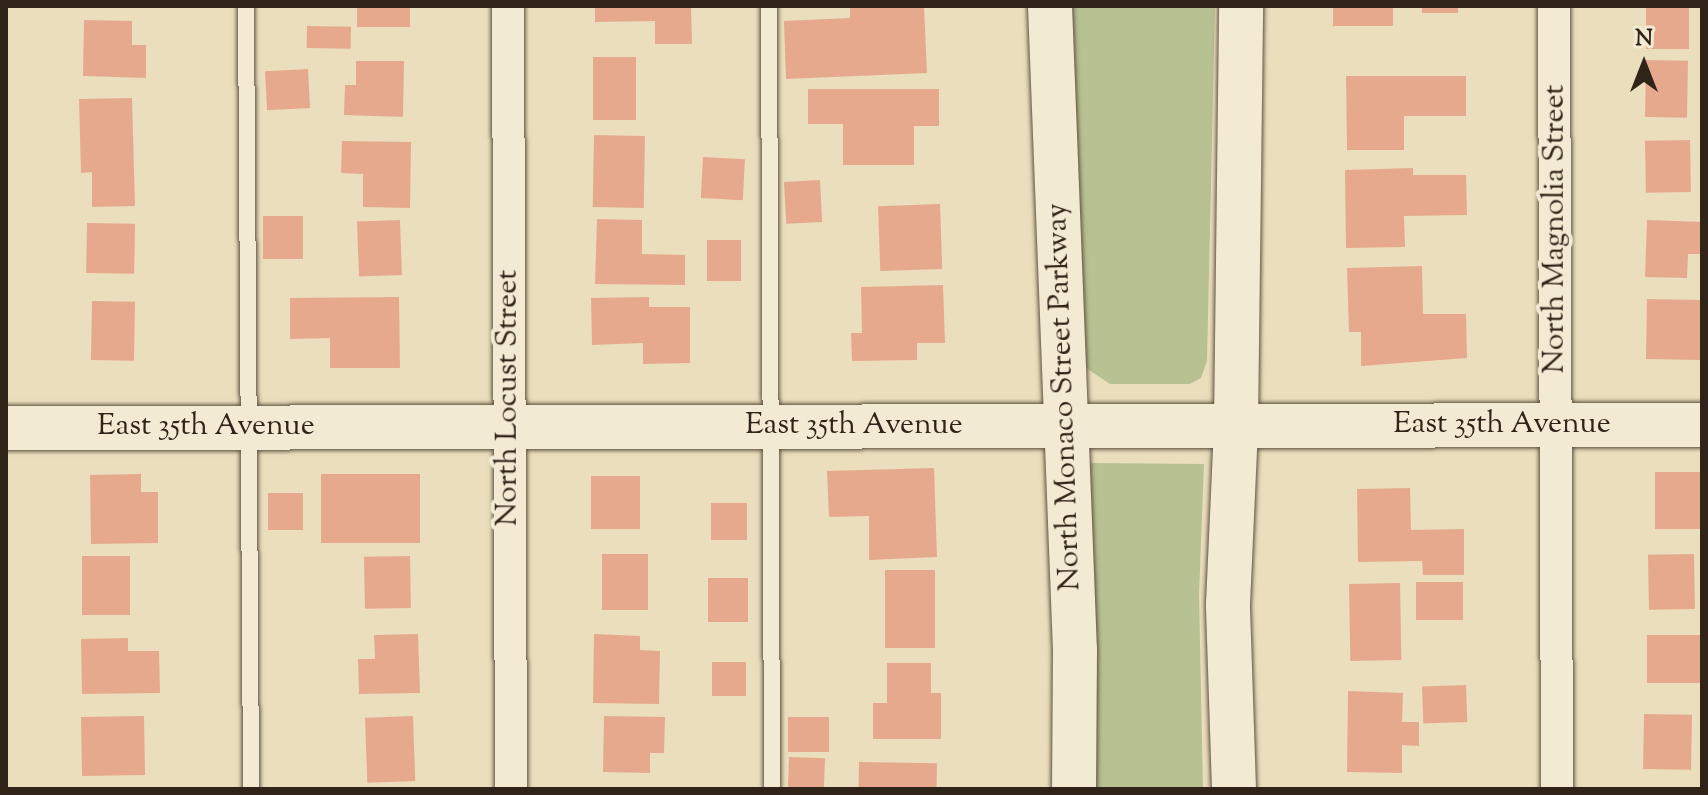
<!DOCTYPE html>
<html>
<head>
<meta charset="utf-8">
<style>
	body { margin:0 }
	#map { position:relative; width:1708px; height:795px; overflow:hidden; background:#ebdebc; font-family:"Sorts Mill Goudy",serif }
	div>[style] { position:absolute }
	.green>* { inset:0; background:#b7c191 }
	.building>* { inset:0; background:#e6a98e; transform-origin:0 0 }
	.roads { filter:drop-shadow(0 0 2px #5f5240) drop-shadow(0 0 2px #5f5240) }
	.lane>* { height:16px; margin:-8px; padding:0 8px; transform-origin:8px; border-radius:8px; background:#f2ead3 }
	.street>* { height:32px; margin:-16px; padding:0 16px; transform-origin:16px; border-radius:16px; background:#f2ead3 }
	.secondary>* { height:44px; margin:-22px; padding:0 22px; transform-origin:22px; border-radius:22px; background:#f2ead3 }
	span { translate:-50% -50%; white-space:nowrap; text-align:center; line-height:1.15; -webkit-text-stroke:8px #f2ead3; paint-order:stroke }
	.street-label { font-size:30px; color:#302317 }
	.frame { position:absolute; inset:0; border:8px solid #302317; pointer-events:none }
	.north { position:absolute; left:1604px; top:24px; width:80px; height:80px; -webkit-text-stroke:6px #f2ead3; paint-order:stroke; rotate:0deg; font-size:22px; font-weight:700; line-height:32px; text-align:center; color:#302317 }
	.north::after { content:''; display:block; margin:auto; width:28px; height:36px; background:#302317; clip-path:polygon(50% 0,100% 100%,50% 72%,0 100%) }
</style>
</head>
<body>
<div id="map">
	<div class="green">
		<div style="clip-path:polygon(1069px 6px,1215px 6px,1207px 361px,1201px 378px,1190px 384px,1110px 384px,1086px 368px)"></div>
		<div style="clip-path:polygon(1089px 463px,1204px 464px,1199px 595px,1203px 789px,1092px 789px)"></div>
	</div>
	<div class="building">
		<div style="left:357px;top:6px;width:53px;height:21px"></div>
		<div style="clip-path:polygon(595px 6px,691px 6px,692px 44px,655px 44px,655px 21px,595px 22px)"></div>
		<div style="clip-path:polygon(850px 6px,924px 6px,927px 73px,786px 79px,784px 21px,850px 18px)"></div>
		<div style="left:1333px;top:6px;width:60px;height:20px"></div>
		<div style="left:1422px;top:6px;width:36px;height:7px"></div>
		<div style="left:1646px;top:6px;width:43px;height:43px"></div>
		<div style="clip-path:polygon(84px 20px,132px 21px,132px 45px,146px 45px,146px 78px,83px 76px)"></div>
		<div style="left:307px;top:26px;width:44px;height:22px;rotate:1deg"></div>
		<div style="left:593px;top:57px;width:43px;height:63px"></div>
		<div style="left:1646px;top:60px;width:42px;height:57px;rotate:1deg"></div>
		<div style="clip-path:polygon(356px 61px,404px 61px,403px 117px,344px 115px,345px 85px,356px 85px)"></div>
		<div style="left:308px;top:69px;width:39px;height:43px;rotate:87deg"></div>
		<div style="clip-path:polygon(1346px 76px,1466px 76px,1466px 116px,1404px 116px,1404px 150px,1347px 150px)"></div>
		<div style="clip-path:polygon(808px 89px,939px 89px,939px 126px,914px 126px,914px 165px,843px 165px,843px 124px,808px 124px)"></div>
		<div style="clip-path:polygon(132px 98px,135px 206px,92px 207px,92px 172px,81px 173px,79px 99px)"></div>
		<div style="left:594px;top:135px;width:51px;height:72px;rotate:1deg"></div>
		<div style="left:1690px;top:140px;width:52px;height:45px;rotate:89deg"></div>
		<div style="clip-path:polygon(342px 141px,411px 142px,410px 208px,363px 207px,363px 174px,341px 173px)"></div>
		<div style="left:703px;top:157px;width:42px;height:41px;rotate:3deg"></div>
		<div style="clip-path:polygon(1413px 168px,1413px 175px,1466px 175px,1467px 215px,1404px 216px,1405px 247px,1346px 248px,1345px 170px)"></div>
		<div style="left:820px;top:180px;width:42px;height:36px;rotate:87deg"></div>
		<div style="left:940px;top:204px;width:65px;height:62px;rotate:88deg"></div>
		<div style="left:263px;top:216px;width:40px;height:43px"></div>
		<div style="clip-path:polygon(597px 219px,642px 220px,642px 254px,685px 255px,685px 285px,595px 284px)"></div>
		<div style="left:400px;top:220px;width:55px;height:43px;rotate:88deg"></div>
		<div style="clip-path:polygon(1647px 220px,1702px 222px,1702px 254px,1688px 254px,1687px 278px,1645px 277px)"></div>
		<div style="left:87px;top:223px;width:48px;height:50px;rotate:1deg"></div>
		<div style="left:707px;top:240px;width:34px;height:41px"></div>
		<div style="clip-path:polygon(1422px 266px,1423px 314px,1466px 314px,1467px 358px,1361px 366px,1361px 332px,1349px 332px,1347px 268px)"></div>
		<div style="clip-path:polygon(943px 285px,945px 343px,917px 343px,917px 360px,852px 361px,851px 333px,862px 333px,861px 287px)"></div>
		<div style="clip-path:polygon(399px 297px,400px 368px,330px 368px,330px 338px,290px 339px,290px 298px)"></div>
		<div style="clip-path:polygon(649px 297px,649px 307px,690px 307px,690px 363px,643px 364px,643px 343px,592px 345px,591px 298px)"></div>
		<div style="left:1647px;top:299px;width:55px;height:60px;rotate:1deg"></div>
		<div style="left:92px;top:301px;width:43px;height:59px;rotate:1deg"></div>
		<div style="clip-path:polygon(934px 468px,937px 557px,869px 560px,869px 516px,829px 517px,827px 471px)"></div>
		<div style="left:1702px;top:472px;width:57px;height:47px;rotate:90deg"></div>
		<div style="clip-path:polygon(141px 474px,141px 492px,158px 492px,158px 543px,91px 544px,90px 475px)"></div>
		<div style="left:420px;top:474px;width:69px;height:99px;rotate:90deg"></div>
		<div style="left:591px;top:476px;width:49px;height:53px"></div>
		<div style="clip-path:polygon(1410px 488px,1411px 530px,1464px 529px,1464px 575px,1423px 575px,1422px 561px,1358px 562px,1357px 489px)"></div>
		<div style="left:268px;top:493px;width:35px;height:37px"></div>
		<div style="left:711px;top:503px;width:36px;height:37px"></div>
		<div style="left:602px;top:554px;width:46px;height:56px"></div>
		<div style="left:1694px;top:554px;width:55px;height:46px;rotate:89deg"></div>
		<div style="left:82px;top:556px;width:48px;height:59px"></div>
		<div style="left:410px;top:556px;width:52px;height:46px;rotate:89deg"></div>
		<div style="left:885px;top:570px;width:50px;height:78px"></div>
		<div style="left:748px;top:578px;width:44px;height:40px;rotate:90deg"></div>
		<div style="left:1463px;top:582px;width:38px;height:47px;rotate:90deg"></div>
		<div style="left:1400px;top:583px;width:77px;height:51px;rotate:89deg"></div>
		<div style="clip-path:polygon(418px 634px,420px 693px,359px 694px,358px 659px,375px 659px,374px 635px)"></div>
		<div style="clip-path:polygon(594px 634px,640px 636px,640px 650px,660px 651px,659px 704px,593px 703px)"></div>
		<div style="left:1702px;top:635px;width:48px;height:55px;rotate:90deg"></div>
		<div style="clip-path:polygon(128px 638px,128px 651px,159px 651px,160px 693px,82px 694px,81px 639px)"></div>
		<div style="left:712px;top:662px;width:34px;height:34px"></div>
		<div style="clip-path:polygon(887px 663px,931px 663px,931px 693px,941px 693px,941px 739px,873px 739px,873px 703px,887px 703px)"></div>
		<div style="left:1466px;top:685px;width:37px;height:44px;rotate:88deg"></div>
		<div style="clip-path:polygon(1348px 691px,1403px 693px,1402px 722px,1419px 722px,1419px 746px,1402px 745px,1402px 773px,1347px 772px)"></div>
		<div style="left:1644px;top:714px;width:48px;height:55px;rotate:1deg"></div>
		<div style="left:144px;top:716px;width:59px;height:63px;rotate:89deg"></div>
		<div style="left:413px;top:716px;width:65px;height:48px;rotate:88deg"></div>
		<div style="clip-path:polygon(604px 716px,665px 717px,664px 753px,650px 753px,650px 773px,603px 772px)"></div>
		<div style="left:829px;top:717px;width:35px;height:41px;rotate:90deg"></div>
		<div style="left:789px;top:757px;width:36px;height:32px;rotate:2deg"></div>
		<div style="left:859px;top:762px;width:78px;height:27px;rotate:1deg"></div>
	</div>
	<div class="roads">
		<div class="lane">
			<div style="left:246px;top:6px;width:783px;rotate:89.63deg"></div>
			<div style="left:769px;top:6px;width:783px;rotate:89.78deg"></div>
		</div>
		<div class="street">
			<div style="left:508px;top:6px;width:783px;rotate:89.78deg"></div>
			<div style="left:1554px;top:6px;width:783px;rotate:89.78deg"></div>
		</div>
		<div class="secondary">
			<div style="left:1050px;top:6px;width:644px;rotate:87.78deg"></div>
			<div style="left:1075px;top:650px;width:139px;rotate:90.4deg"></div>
			<div style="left:6px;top:428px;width:1696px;rotate:-0.1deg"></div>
			<div style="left:1234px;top:789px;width:185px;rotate:-91.9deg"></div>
			<div style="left:1228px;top:604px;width:178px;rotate:-87.4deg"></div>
			<div style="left:1236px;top:426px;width:420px;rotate:-89.3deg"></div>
		</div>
	</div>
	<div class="street-label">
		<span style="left:1556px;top:229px;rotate:-90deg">North Magnolia Street</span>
		<span style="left:1065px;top:397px;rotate:-92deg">North Monaco Street Parkway</span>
		<span style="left:509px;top:398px;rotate:-90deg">North Locust Street</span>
		<span style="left:1502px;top:425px">East 35th Avenue</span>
		<span style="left:854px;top:426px">East 35th Avenue</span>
		<span style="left:206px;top:427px">East 35th Avenue</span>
	</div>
	<div class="frame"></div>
	<div class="north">N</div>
</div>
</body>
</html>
